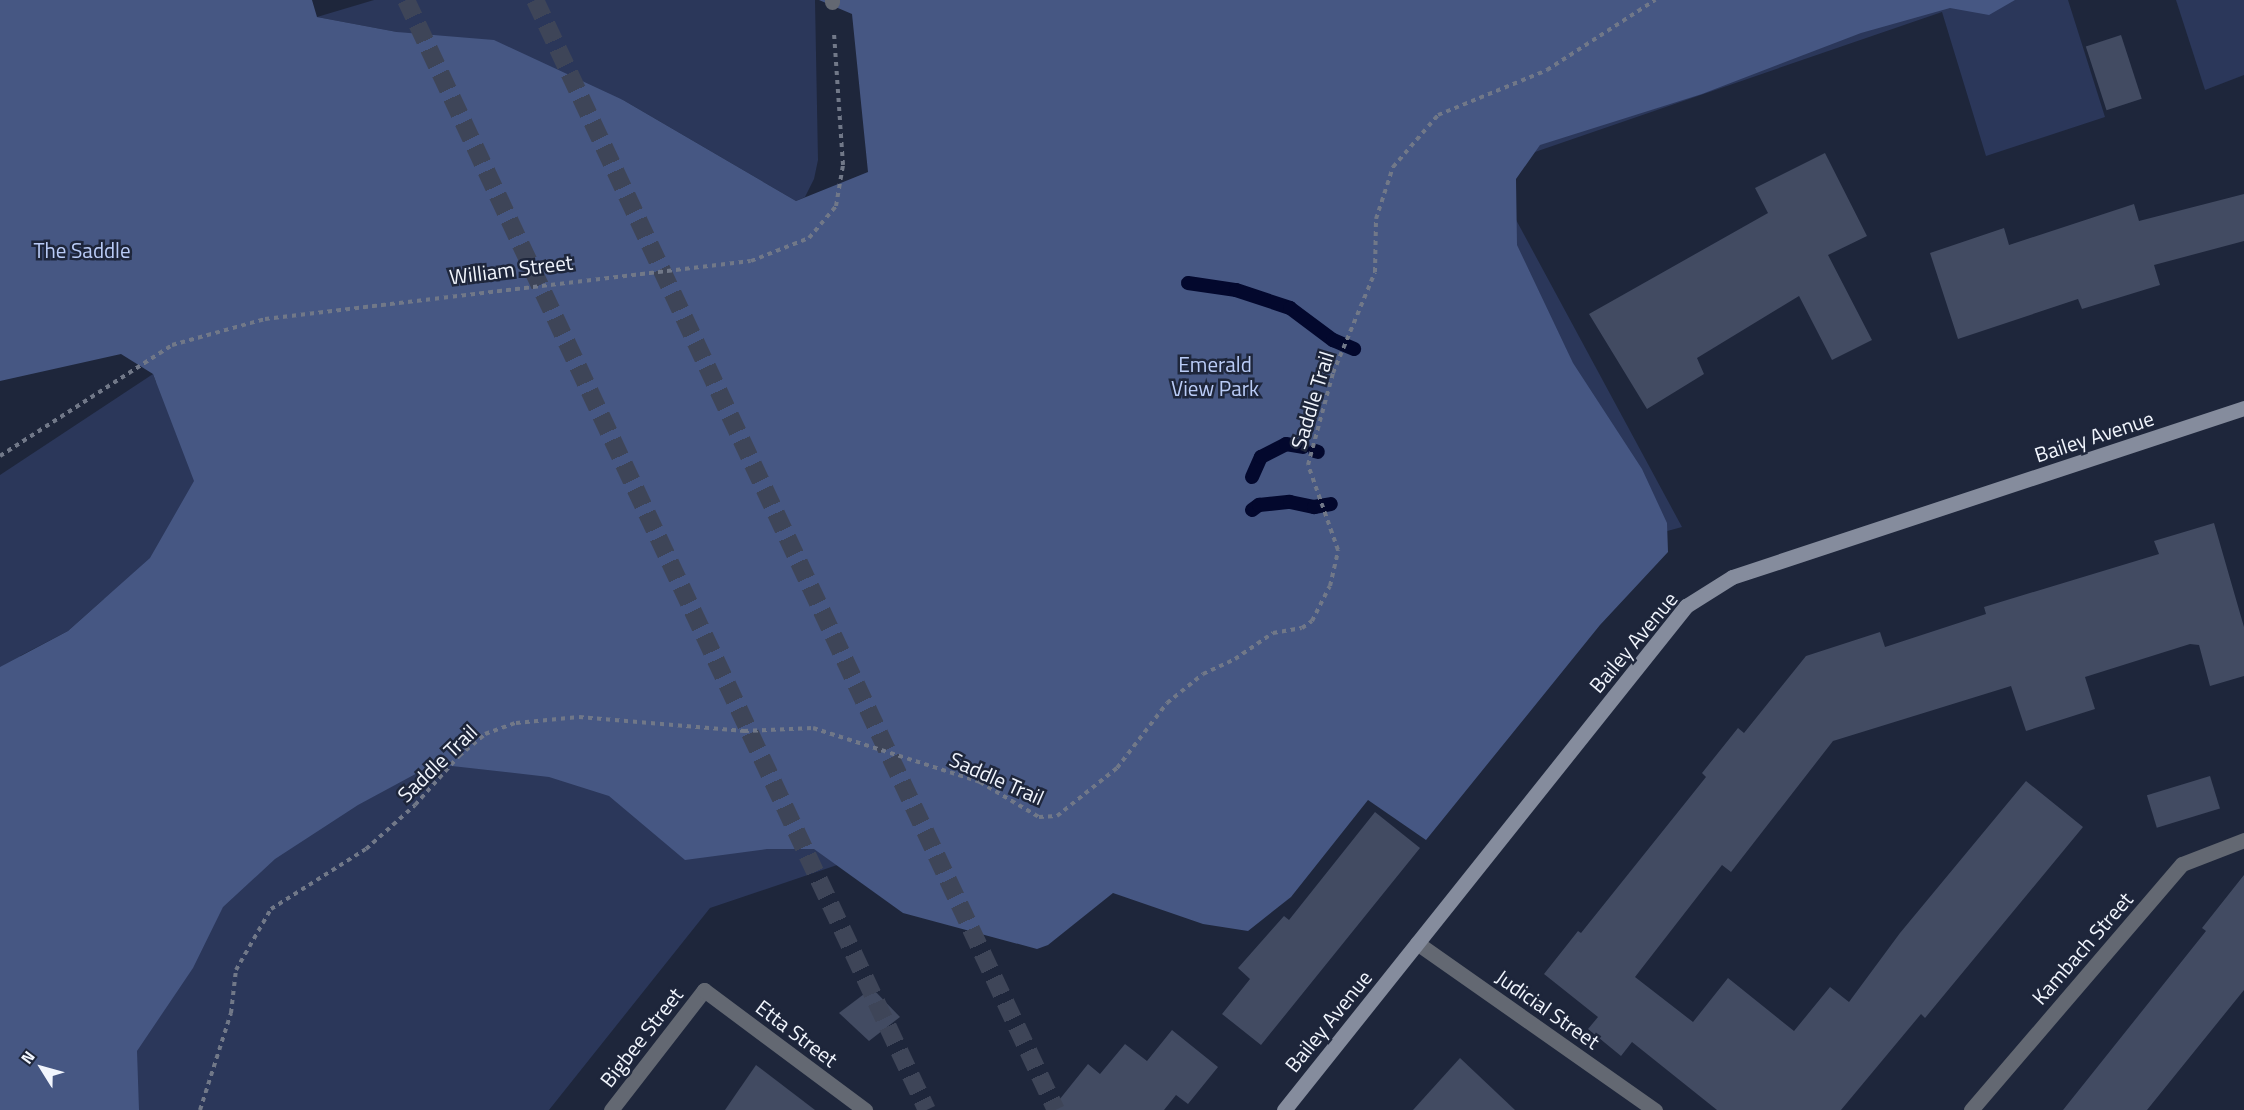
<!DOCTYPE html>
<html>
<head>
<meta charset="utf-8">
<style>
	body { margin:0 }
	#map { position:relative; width:2244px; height:1110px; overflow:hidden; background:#1e263b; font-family:"Titillium Web",sans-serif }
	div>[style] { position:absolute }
	.green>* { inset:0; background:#2b375a }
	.forest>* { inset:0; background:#465783 }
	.stream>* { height:14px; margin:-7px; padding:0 7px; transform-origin:7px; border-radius:7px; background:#03082d }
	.building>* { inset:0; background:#424b62; transform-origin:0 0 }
	.highway-tunnel>* { height:18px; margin-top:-9px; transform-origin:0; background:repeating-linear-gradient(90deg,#3e4558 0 18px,transparent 0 27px) }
	.path>* { height:4px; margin-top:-2px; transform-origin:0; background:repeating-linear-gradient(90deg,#717888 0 4.5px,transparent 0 9px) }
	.street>* { height:15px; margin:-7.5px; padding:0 7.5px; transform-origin:7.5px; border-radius:7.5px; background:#636872 }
	.secondary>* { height:15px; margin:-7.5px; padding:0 7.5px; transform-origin:7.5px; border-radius:7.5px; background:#858c9d }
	span { translate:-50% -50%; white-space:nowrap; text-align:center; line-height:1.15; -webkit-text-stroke:5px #1e263b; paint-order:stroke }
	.park-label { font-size:21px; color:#baccf7 }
	.street-label { font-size:21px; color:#f1f5fd }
	.north { position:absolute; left:12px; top:1038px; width:60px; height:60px; -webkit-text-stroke:4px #1e263b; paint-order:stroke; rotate:307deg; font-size:16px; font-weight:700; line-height:24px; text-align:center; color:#f1f5fd }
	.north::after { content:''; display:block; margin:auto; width:21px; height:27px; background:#f1f5fd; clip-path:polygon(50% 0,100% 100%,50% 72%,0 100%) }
</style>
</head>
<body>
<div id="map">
	<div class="green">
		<div style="clip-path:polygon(374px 0,815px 0,818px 160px,814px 179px,805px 197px,796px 201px,623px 100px,397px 32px,317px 17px)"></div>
		<div style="clip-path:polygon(evenodd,869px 0,2068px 0,2105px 117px,1986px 156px,1942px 12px,1488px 168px,1682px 527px,1649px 536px,955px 825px,710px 908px,549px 1110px,0 1110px,0 475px,153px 374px,156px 382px,902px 245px,869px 0,104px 599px,105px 599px,106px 800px,20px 656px,68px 631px,104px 599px)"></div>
		<div style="clip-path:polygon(2176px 0,2244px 0,2244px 75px,2205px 90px)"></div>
	</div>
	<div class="forest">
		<div style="clip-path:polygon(0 0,312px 0,317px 17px,397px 32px,494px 40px,623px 100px,796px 201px,868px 172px,852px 14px,819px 0,2015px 0,1989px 15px,1950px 8px,1861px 33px,1702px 94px,1540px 145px,1516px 179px,1517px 245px,1573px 363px,1642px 469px,1667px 523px,1668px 552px,1600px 625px,1426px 840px,1368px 800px,1291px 897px,1248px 931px,1203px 924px,1113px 893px,1048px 945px,1037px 949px,903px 913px,814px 849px,767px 849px,685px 860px,609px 796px,549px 777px,434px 764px,358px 805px,275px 859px,223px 907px,193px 968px,137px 1051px,139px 1110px,0 1110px,0 667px,68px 631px,150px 558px,194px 481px,153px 374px,121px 354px,0 381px)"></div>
	</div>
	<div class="stream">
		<div style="left:1188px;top:283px;width:49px;rotate:8.3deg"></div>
		<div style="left:1236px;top:290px;width:57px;rotate:18.4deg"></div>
		<div style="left:1290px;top:308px;width:54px;rotate:36.7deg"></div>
		<div style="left:1333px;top:340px;width:23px;rotate:23deg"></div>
		<div style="left:1315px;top:451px;width:3px;rotate:18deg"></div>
		<div style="left:1252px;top:477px;width:22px;rotate:-66deg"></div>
		<div style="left:1261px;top:457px;width:28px;rotate:-27deg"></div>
		<div style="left:1286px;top:444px;width:17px;rotate:10deg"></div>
		<div style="left:1252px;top:510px;width:9px;rotate:-36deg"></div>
		<div style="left:1259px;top:505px;width:31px;rotate:-6deg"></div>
		<div style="left:1290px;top:502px;width:25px;rotate:12deg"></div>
		<div style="left:1314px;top:507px;width:17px;rotate:-10deg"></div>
	</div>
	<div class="building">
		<div style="left:2121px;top:35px;width:67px;height:37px;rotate:72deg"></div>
		<div style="clip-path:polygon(1825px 153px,1867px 236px,1828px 255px,1872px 340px,1832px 360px,1799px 296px,1697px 358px,1704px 374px,1647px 409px,1589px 314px,1768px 213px,1755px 188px)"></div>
		<div style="clip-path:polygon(2244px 194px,2244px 241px,2154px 265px,2160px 285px,2082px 309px,2078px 299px,1958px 339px,1930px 253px,2004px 228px,2009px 245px,2134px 204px,2139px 221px)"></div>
		<div style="clip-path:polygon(2214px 523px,2244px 627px,2244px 676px,2210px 686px,2199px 645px,2190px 644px,2085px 677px,2095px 709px,2026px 731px,2011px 686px,1833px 741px,1731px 872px,1722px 865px,1635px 977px,1693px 1022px,1728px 978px,1794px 1031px,1830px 987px,1849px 1002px,1900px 933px,2026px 781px,2083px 827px,1925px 1018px,1921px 1014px,1841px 1110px,1717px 1110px,1632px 1042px,1621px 1056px,1588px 1029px,1598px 1017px,1544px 974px,1578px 931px,1581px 933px,1682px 807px,1706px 777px,1702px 773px,1738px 728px,1744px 733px,1806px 656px,1880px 632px,1885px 647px,1986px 614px,1984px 607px,2159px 554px,2154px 541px)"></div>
		<div style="left:2210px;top:776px;width:34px;height:66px;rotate:73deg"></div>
		<div style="clip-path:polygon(1375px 812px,1420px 848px,1261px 1045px,1222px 1014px,1250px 979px,1238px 968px,1284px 916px,1289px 920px)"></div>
		<div style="clip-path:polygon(2244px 875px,2244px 990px,2147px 1110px,2063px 1110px,2206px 931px,2202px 928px)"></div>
		<div style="clip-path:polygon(872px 988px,900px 1017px,869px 1041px,839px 1013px)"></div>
		<div style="clip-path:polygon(1172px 1030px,1218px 1067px,1188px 1104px,1176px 1095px,1164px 1110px,1051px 1110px,1088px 1064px,1100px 1074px,1125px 1044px,1147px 1061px)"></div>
		<div style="clip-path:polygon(1460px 1058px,1515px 1110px,1413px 1110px)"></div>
		<div style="clip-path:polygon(756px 1065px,815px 1110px,725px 1110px)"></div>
	</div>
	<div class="highway-tunnel">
		<div style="left:406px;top:0;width:1226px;rotate:64.86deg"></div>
		<div style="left:535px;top:0;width:1226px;rotate:64.86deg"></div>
	</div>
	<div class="path">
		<div style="left:0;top:456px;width:205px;rotate:-32.8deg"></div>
		<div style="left:172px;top:345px;width:97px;rotate:-15.6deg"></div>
		<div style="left:265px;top:319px;width:489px;rotate:-6.8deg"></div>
		<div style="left:751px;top:261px;width:62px;rotate:-21.6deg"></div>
		<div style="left:809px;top:238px;width:42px;rotate:-49.8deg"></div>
		<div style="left:836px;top:206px;width:42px;rotate:-80.3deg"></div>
		<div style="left:843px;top:165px;width:133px;rotate:-93.9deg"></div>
		<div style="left:200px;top:1110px;width:102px;rotate:-72.3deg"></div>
		<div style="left:231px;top:1013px;width:43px;rotate:-83.4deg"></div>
		<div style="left:236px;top:970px;width:70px;rotate:-60.2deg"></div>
		<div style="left:271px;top:909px;width:112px;rotate:-32.3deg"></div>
		<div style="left:366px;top:849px;width:66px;rotate:-41.9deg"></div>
		<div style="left:415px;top:805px;width:66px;rotate:-48.1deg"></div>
		<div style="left:459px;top:756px;width:34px;rotate:-40deg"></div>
		<div style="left:485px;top:734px;width:33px;rotate:-20deg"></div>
		<div style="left:516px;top:723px;width:63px;rotate:-5.4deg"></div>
		<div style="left:579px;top:717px;width:166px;rotate:4.8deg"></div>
		<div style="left:744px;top:731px;width:69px;rotate:-2.5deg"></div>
		<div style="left:813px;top:728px;width:176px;rotate:17.9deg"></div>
		<div style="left:980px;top:782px;width:69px;rotate:30.7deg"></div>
		<div style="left:1039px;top:817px;width:18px;rotate:-3deg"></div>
		<div style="left:1057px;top:816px;width:77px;rotate:-38.7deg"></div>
		<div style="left:1117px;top:768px;width:82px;rotate:-52.4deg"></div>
		<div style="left:1167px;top:703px;width:46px;rotate:-38.9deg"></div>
		<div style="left:1203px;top:674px;width:35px;rotate:-25deg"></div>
		<div style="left:1235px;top:659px;width:46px;rotate:-34.4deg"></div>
		<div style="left:1273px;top:633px;width:29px;rotate:-10deg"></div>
		<div style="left:1302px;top:628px;width:12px;rotate:-35deg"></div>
		<div style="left:1312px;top:621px;width:39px;rotate:-63deg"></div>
		<div style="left:1330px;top:586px;width:37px;rotate:-77deg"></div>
		<div style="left:1338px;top:550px;width:90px;rotate:-109.4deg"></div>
		<div style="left:1308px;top:465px;width:95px;rotate:-74.8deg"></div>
		<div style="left:1333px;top:373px;width:109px;rotate:-67.4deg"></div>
		<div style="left:1375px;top:272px;width:53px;rotate:-88.9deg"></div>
		<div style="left:1376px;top:219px;width:55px;rotate:-71.9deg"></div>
		<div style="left:1393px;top:167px;width:69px;rotate:-49.1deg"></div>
		<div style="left:1438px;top:115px;width:118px;rotate:-22.4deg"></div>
		<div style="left:1547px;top:70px;width:129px;rotate:-32.9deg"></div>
	</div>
	<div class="street">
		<div style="left:832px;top:0;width:2px;rotate:90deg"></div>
		<div style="left:1417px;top:943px;width:291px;rotate:35.1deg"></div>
		<div style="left:611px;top:1110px;width:152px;rotate:-52.2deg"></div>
		<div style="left:704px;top:990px;width:201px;rotate:36.7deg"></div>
		<div style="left:1971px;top:1110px;width:324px;rotate:-49.4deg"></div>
		<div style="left:2182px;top:864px;width:66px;rotate:-21.2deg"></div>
	</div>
	<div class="secondary">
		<div style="left:1284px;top:1110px;width:645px;rotate:-51.42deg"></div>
		<div style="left:1686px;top:606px;width:54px;rotate:-32.2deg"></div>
		<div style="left:1732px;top:577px;width:539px;rotate:-18.27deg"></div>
	</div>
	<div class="park-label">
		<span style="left:82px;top:250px">The Saddle</span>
		<span style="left:1215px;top:376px">Emerald<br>View Park</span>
	</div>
	<div class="street-label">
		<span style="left:511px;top:269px;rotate:-7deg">William Street</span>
		<span style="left:1312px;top:400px;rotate:-73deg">Saddle Trail</span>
		<span style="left:2094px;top:436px;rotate:-18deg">Bailey Avenue</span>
		<span style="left:1633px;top:642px;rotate:-50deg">Bailey Avenue</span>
		<span style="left:437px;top:763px;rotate:-44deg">Saddle Trail</span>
		<span style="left:997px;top:778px;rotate:24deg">Saddle Trail</span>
		<span style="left:2082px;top:948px;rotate:-49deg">Kambach Street</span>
		<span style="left:1548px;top:1009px;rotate:35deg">Judicial Street</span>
		<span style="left:1328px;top:1021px;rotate:-51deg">Bailey Avenue</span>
		<span style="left:797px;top:1033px;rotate:37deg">Etta Street</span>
		<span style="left:641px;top:1037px;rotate:-52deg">Bigbee Street</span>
	</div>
	<div class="north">N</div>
</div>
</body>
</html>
